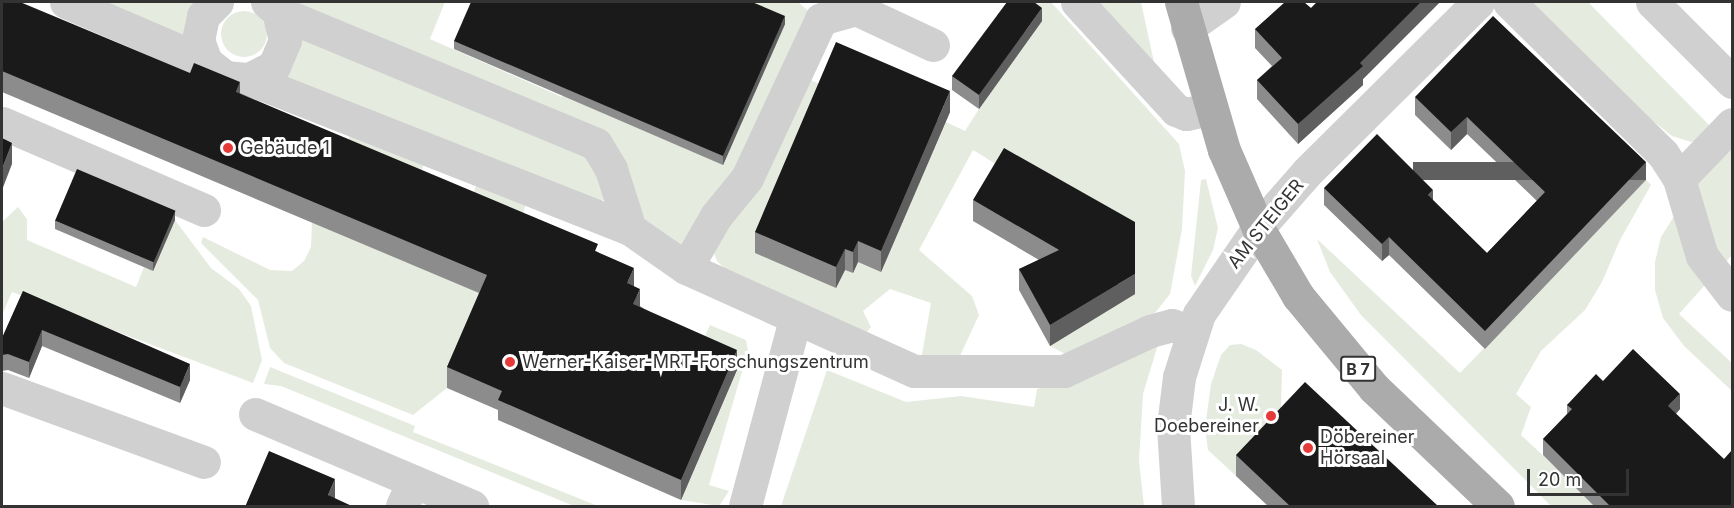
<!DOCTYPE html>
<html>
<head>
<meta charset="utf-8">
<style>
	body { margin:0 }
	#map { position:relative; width:1734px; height:508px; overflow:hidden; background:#fff; font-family:Inter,sans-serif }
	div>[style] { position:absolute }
	.green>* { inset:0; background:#e5ecdf }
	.round { border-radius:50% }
	.minor>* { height:33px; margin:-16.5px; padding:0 16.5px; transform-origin:16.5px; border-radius:16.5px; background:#d0d0d0 }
	.major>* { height:33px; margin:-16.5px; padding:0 16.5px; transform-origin:16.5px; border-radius:16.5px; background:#ababab }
	.wall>* { inset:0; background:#8c8c8c }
	.shaded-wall>* { inset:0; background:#5f5f5f; transform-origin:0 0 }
	.building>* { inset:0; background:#1a1a1a; transform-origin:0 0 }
	.dots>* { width:16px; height:16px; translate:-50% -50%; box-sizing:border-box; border:3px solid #fff; border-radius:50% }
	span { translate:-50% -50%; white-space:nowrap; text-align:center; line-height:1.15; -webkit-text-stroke:6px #fff; paint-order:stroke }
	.shield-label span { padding:2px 4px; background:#fff; border:2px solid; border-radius:4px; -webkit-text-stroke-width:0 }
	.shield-label { font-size:16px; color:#333; font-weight:700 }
	.poi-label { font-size:18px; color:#333 }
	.left { translate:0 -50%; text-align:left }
	.right { translate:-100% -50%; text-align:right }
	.street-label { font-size:18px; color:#333 }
	.frame { position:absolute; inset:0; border:3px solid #333; pointer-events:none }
	.scale { position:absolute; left:1527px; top:469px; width:102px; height:27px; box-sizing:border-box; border:3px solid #333; border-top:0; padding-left:8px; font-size:18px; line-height:21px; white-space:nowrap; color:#333; -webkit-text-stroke:4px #fff; paint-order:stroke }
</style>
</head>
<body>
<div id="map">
	<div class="green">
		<div style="clip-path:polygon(98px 2px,201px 2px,187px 39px)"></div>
		<div style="clip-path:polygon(291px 2px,445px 2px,430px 39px,562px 97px,579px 57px,732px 2px,798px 2px,811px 13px,740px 171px,681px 249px,649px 229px,616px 151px)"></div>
		<div style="clip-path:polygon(1018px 2px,1051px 2px,1179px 144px,1185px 171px,1182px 229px,1170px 294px,1155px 313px,1069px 356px,1050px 346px,1135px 294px,1004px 169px,973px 150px,919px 250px,972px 296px,979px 315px,959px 358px,921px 360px,931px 303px,890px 289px,863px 311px,871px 327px,863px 337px,731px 275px,717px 261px,713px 251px,806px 78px,826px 87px,836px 288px,845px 270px,853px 273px,858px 262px,881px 271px,946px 122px,965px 131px,979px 109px)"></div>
		<div style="clip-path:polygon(1087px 2px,1141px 2px,1155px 67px)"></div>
		<div style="clip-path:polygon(1529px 2px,1588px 2px,1712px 128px,1702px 139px,1691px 142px,1672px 136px,1648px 117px)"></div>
		<div class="round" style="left:221px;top:11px;width:46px;height:46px"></div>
		<div style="clip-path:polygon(301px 27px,587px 150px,606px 197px,598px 205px,279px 80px)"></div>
		<div style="clip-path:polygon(352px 131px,425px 162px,419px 176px,471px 198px,477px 184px,526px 205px,516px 230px,341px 156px)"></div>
		<div style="clip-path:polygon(1729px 145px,1732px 149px,1732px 255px,1679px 314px,1732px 363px,1732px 391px,1684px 346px,1663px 318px,1655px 290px,1655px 262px,1661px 237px,1697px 179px)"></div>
		<div style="clip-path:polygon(1206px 179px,1218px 228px,1213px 250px,1195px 286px,1191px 276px,1201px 180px)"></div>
		<div style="clip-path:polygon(1646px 180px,1651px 185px,1620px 240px,1602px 282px,1585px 310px,1541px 351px,1516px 394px,1531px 407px,1521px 435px,1593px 502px,1613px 506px,1551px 506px,1361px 315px,1330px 272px,1317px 239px,1460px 373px)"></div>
		<div style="clip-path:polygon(18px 207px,27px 219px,27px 240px,136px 287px,144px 267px,153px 271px,175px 220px,211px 268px,239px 289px,251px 306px,262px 360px,253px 383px,12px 292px,2px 315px,2px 222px)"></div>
		<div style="clip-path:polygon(312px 222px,487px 296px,447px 388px,413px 415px,284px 363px,270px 348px,258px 300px,201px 243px,203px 237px,270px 270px,292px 271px,304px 261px,311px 247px)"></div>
		<div style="clip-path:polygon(710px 325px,746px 340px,748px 351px,709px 485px,729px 491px,719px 506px,681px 500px,737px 371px,697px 353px)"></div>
		<div style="clip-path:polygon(1160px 338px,1143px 394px,1139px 461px,1144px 506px,781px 506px,827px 370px,906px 402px,961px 396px,1034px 407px,1037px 389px,1069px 380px)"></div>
		<div style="clip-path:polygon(1241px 344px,1256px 350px,1282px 370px,1281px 408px,1290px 419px,1236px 476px,1208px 450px,1205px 428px,1211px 384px,1221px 355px,1230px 345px)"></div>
		<div style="clip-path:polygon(270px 367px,415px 426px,413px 432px,598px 506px,574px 506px,281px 386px,264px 384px)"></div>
	</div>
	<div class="minor">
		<div style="left:66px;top:2px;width:152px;rotate:23.2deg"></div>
		<div style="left:206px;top:62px;width:24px;rotate:38deg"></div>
		<div style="left:225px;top:77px;width:24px;rotate:5deg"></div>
		<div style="left:249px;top:79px;width:409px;rotate:21.5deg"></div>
		<div style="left:630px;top:229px;width:68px;rotate:34.9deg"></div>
		<div style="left:686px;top:268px;width:250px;rotate:24.3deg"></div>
		<div style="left:914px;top:371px;width:150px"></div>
		<div style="left:1064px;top:371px;width:95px;rotate:-24.9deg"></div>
		<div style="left:1150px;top:331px;width:23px;rotate:-15deg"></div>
		<div style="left:1172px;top:325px;width:21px;rotate:19deg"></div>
		<div style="left:267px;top:2px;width:15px;rotate:42deg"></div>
		<div style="left:278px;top:12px;width:344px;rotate:22.5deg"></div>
		<div style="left:596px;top:144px;width:29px;rotate:59deg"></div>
		<div style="left:611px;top:169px;width:63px;rotate:72.4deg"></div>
		<div style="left:1077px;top:2px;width:147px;rotate:47.5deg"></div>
		<div style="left:1176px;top:110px;width:11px;rotate:22deg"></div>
		<div style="left:1186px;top:114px;width:25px;rotate:-12deg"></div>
		<div style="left:1509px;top:2px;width:216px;rotate:44.6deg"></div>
		<div style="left:1663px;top:154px;width:30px;rotate:57deg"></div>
		<div style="left:1652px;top:2px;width:113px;rotate:45deg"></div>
		<div style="left:1187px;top:28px;width:45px;rotate:-35.1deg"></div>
		<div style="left:206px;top:62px;width:23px;rotate:-110deg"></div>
		<div style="left:198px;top:40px;width:25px;rotate:-78deg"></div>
		<div style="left:203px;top:16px;width:20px;rotate:-45deg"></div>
		<div style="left:249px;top:79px;width:28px;rotate:-27deg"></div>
		<div style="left:274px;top:66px;width:28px;rotate:-67deg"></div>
		<div style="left:285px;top:40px;width:29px;rotate:-104deg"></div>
		<div style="left:2px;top:123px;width:220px;rotate:23.3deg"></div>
		<div style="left:1732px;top:124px;width:76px;rotate:133.9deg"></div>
		<div style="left:1679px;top:179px;width:80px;rotate:73.4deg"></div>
		<div style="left:1702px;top:256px;width:49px;rotate:52.4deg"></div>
		<div style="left:686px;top:268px;width:60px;rotate:-60deg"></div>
		<div style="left:716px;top:216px;width:49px;rotate:-50.8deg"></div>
		<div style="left:747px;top:178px;width:175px;rotate:-65deg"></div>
		<div style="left:821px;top:19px;width:36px;rotate:-16deg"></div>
		<div style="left:856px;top:9px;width:85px;rotate:25.1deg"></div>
		<div style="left:2px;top:388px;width:215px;rotate:20.1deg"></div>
		<div style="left:255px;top:414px;width:236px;rotate:23deg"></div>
		<div style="left:402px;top:506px;width:27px;rotate:-66deg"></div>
		<div style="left:745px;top:506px;width:194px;rotate:-75deg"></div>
		<div style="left:1178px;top:506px;width:80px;rotate:-93.6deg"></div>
		<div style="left:1173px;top:426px;width:49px;rotate:-83deg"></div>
		<div style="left:1179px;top:377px;width:66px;rotate:-72.4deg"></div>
		<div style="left:1199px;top:314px;width:104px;rotate:-55.5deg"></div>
		<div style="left:1258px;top:228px;width:74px;rotate:-48.8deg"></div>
		<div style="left:1307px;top:172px;width:241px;rotate:-44.8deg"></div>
	</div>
	<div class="major">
		<div style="left:1181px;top:2px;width:154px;rotate:73.8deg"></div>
		<div style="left:1224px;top:150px;width:85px;rotate:66.4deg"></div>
		<div style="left:1258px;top:228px;width:79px;rotate:59.5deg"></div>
		<div style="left:1298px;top:296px;width:119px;rotate:50.4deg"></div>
		<div style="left:1374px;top:388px;width:171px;rotate:43.6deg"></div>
	</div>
	<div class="wall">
		<div style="clip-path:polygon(2px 2px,240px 93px,598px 252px,634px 287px,640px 306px,737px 370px,681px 500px,498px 420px,498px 410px,447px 388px,447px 367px,479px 293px,2px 92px)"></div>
		<div style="clip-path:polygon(1317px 2px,1440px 2px,1363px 79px,1363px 85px,1298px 144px,1257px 99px,1257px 80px,1272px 66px,1255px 48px,1255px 29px,1311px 8px)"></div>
		<div style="clip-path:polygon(1042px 21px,979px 109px,952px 90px,952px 76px)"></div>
		<div style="clip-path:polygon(785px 24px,723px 165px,454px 49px,454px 41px)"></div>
		<div style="clip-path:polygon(1415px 97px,1646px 180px,1485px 349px,1389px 255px,1382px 261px,1324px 205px,1324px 188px,1433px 201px,1487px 253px,1537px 201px,1467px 134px,1451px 150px,1415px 115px)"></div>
		<div style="clip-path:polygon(950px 112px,881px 272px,858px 262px,853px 273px,845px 270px,836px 288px,755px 253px,755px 232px)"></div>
		<div style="clip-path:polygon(973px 200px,1135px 294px,1050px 346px,1019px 290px,1019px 269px,1039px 260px,973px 221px)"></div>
		<div style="clip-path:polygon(55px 220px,175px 220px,153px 271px,55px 229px)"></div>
		<div style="clip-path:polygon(23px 291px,190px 380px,180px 403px,42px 346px,29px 378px,8px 370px,2px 371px,2px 338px)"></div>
		<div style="clip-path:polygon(1603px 381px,1680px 409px,1676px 414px,1732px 507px,1595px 507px,1543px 455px,1543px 439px,1567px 414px,1567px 405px)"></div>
		<div style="clip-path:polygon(1236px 455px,1438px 507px,1269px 507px,1236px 476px)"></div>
	</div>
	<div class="shaded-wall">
		<div style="clip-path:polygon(1421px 2px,1440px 2px,1363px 79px,1363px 85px,1298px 144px,1298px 124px)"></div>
		<div style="clip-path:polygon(1042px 8px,1042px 21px,979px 109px,979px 95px)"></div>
		<div style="clip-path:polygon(785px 16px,785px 24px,723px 165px,723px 156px)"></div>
		<div style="clip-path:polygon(240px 82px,240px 103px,236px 92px)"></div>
		<div style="clip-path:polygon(950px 91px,950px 112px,881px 272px,881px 251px)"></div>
		<div style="clip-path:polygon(1467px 117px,1467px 134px,1451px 150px,1451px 132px)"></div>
		<div style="clip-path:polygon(12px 143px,12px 164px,2px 190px,2px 169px)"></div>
		<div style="left:1646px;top:162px;width:18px;height:233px;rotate:90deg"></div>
		<div style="clip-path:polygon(1433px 190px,1433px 208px,1428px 195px)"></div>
		<div style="clip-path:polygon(175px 211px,175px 220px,153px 271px,153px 263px)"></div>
		<div style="clip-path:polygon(1389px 237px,1389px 255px,1382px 261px,1382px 244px)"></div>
		<div style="clip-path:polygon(858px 241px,858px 262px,853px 273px,853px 252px)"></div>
		<div style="clip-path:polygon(845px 249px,845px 270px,836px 288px,836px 267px)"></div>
		<div style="clip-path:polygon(634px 268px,634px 289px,627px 283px)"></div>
		<div style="clip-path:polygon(1135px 274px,1135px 294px,1050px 346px,1050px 325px)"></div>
		<div style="clip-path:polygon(640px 289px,640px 310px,633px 304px)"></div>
		<div style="clip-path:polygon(42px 330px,42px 346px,29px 378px,29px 362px)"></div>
		<div style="clip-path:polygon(737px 350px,737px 370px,681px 500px,681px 480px)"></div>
		<div style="clip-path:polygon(190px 364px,190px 380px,180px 403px,180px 387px)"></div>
		<div style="clip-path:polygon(1680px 394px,1680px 409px,1668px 422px,1668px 406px)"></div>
		<div style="clip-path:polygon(335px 479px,335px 501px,328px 495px)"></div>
	</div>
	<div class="building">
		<div style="clip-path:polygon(2px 2px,20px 2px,190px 73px,194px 63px,240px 82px,236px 92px,598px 244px,595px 251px,634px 268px,627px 283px,640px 289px,633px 304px,737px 350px,681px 480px,498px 400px,502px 391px,447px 367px,487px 275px,2px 71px)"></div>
		<div style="clip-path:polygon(471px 2px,752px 2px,785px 16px,723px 156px,454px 41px)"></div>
		<div style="clip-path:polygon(1007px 2px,1034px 2px,1042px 8px,979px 95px,952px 76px)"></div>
		<div style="clip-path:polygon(1285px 2px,1304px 2px,1311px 8px,1317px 2px,1421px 2px,1360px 63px,1363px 66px,1298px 124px,1257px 80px,1282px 58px,1255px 29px)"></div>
		<div style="clip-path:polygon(1493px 16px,1646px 162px,1485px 331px,1389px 237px,1382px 244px,1324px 188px,1377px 134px,1433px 190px,1428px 195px,1487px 253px,1545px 192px,1467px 117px,1451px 132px,1415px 97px)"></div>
		<div style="clip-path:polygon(836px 42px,950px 91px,881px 251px,858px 241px,853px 252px,845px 249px,836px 267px,755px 232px)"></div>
		<div style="clip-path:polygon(2px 138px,12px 143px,2px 169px)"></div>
		<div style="clip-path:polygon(1004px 148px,1135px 222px,1135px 274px,1050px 325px,1019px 269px,1059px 250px,973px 200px)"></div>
		<div style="left:77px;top:169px;width:107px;height:56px;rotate:23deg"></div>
		<div style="clip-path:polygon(23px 291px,190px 364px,180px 387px,42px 330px,29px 362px,8px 354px,2px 355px,2px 338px)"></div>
		<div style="clip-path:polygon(1633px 349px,1680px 394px,1668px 406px,1724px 459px,1732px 450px,1732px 507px,1611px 507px,1543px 439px,1572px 409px,1567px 405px,1596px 374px,1603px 381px)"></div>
		<div style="clip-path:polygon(1305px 382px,1438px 506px,1437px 507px,1291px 507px,1236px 455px)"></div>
		<div style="clip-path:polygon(269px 451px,335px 479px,328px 495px,354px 507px,245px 507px)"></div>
	</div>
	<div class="dots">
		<div style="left:228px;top:148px;background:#e63a38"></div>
		<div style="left:510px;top:362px;background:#e63a38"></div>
		<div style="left:1271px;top:416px;background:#e63a38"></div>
		<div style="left:1308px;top:448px;background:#e63a38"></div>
	</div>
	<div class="shield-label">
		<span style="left:1358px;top:369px">B 7</span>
	</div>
	<div class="poi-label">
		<span class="left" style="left:240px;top:148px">Gebäude 1</span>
		<span class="left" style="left:522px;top:362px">Werner-Kaiser-MRT-Forschungszentrum</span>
		<span class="right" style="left:1259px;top:416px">J. W.<br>Doebereiner</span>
		<span class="left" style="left:1320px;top:448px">Döbereiner<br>Hörsaal</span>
	</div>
	<div class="street-label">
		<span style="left:1266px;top:224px;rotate:-51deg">AM STEIGER</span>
	</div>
	<div class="frame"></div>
	<div class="scale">20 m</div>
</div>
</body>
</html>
